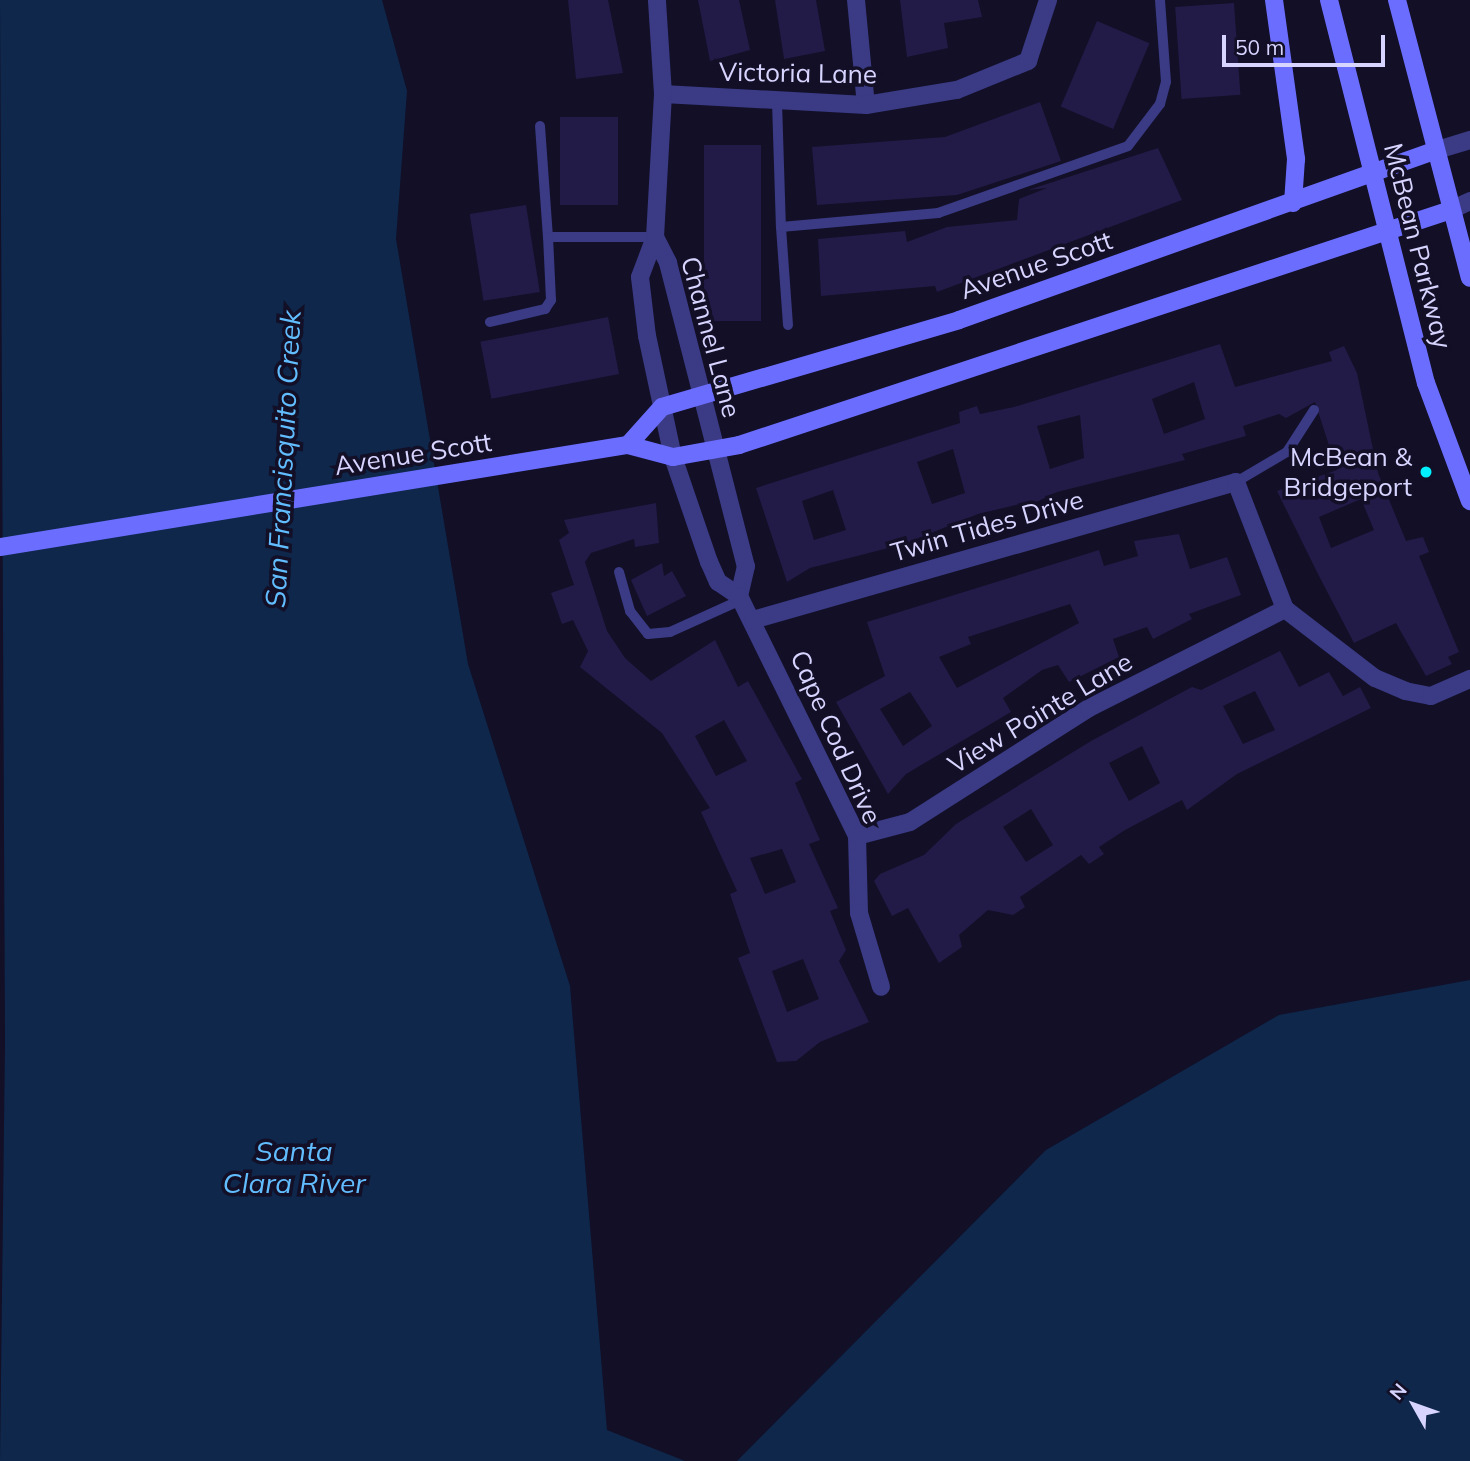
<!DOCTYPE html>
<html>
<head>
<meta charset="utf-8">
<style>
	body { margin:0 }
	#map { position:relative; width:1470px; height:1461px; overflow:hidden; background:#120f26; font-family:Mulish,sans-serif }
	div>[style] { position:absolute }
	.water>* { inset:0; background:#0e274b }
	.building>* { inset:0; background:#221b47; transform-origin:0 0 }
	.service>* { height:10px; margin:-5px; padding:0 5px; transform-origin:5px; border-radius:5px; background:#3a3a85 }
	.minor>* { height:18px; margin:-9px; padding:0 9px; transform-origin:9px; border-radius:9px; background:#3a3a85 }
	.secondary>* { height:18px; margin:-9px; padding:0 9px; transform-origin:9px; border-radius:9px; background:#6b6dff }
	.dots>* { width:19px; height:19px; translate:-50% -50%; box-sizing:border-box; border:4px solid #120f26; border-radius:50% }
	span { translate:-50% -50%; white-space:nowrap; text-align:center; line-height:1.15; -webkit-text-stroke:7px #120f26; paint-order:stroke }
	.street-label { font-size:26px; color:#d7d4ff }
	.poi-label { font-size:26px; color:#d7d4ff }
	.right { translate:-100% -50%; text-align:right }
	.water-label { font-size:28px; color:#62bdff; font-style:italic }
	.north { position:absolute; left:1379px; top:1370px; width:70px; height:70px; -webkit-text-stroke:5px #120f26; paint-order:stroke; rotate:310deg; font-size:19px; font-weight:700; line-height:28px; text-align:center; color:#d7d4ff }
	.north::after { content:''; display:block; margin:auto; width:24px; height:32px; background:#d7d4ff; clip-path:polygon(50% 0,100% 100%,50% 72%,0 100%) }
	.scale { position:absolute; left:1222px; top:35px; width:163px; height:32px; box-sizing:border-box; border:4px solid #d7d4ff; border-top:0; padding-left:9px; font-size:21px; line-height:24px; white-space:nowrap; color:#d7d4ff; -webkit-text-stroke:5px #120f26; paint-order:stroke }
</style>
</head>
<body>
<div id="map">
	<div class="water">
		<div style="clip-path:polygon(0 0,382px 0,407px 91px,396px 239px,468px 664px,570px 986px,607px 1430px,685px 1461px,0 1461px,5px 1042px)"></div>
		<div style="clip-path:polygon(1470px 980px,1470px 1461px,737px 1461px,1046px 1150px,1279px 1015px)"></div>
	</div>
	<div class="building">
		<div style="clip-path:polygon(568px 0,608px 0,623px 73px,576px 79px)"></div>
		<div style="clip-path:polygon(698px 0,739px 0,750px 50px,710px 61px)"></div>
		<div style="clip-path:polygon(775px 0,816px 0,825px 51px,784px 59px)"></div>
		<div style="clip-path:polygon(900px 0,978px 0,982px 17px,944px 23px,948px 48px,907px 57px)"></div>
		<div style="left:1234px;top:3px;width:92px;height:59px;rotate:86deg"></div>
		<div style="left:1097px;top:21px;width:57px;height:93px;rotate:23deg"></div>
		<div style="clip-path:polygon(1040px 102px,1061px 161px,957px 195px,817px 205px,812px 147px,945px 137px)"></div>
		<div style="left:560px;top:117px;width:58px;height:88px"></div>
		<div style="left:704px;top:145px;width:57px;height:176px"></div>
		<div style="clip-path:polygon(1158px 148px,1182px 200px,937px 292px,935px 286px,821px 296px,818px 239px,905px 231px,907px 242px,947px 227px,1017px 220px,1019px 199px,1047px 188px,1028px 190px)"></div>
		<div style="left:526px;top:205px;width:88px;height:57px;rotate:81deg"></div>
		<div style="left:608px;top:317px;width:58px;height:130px;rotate:79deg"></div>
		<div style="clip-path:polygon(evenodd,1220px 344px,1235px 387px,1332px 361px,1329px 352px,1344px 346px,1357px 373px,1378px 473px,1406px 541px,1423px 537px,1429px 552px,1419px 556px,1459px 652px,1448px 657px,1452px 664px,1426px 676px,1396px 623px,1354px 643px,1319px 576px,1277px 491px,1337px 470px,1315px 402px,1286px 418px,1279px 414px,1243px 426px,1246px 436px,1182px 454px,1185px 460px,1057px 492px,1022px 509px,1020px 504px,978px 514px,904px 544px,810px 568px,787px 582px,756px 488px,960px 423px,959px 412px,977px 406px,980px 414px,1014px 407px,1220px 344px,1194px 382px,1205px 419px,1164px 434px,1152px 399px,1194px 382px,1220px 344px,1080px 415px,1084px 458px,1050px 469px,1037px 426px,1080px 415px,1220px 344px,953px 449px,965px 493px,932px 504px,917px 462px,953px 449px,1220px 344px,833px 490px,846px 530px,814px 540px,802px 501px,833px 490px,1220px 344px,1361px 499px,1374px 530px,1331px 548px,1319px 517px,1361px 499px)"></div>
		<div style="clip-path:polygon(evenodd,656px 503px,659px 543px,635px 547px,634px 539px,591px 553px,585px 562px,607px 631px,625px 658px,651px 681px,715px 640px,738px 687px,748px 681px,802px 779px,795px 783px,820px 840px,809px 844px,838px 908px,830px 911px,846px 950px,839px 961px,869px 1022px,820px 1042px,796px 1061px,777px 1062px,738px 958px,750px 953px,730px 894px,737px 891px,701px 812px,710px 808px,662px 733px,580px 667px,588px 651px,573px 620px,562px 624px,551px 593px,574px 585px,559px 540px,569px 533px,564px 520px,656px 503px,724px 720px,747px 761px,716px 776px,695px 736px,724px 720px,656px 503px,782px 849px,796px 882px,765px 894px,750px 858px,782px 849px,656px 503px,803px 959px,819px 999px,787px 1012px,772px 971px,803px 959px)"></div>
		<div style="clip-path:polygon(evenodd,1179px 534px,1190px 569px,1227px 557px,1241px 595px,1189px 614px,1192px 619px,1153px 639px,1147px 627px,1113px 639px,1119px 657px,1069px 682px,1058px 665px,1042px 670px,1003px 698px,1011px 712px,906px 774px,888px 794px,836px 702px,885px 676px,867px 622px,1099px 550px,1104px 566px,1138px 556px,1134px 541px,1179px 534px,1070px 604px,1079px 623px,957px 688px,939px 657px,971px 644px,968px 637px,1070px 604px,1179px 534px,910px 692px,932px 726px,903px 746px,880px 709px,910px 692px)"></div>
		<div style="clip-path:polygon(662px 563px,664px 576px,672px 571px,686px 596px,647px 616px,631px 580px)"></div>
		<div style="clip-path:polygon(evenodd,1280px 651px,1299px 687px,1329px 672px,1343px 696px,1360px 687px,1371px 708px,1237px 774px,1187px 810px,1182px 800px,1125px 830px,1099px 847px,1104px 854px,1089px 864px,1081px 855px,1020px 897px,1025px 907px,1013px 915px,988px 910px,959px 935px,962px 947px,939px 963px,908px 908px,892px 916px,874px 881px,880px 874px,924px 855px,956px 824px,1091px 741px,1192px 687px,1201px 690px,1280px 651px,1255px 691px,1275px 730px,1243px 744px,1223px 706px,1255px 691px,1280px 651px,1142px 746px,1160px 783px,1129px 801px,1109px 763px,1142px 746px,1280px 651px,1031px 809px,1053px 845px,1026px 862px,1003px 827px,1031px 809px)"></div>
	</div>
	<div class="service">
		<div style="left:777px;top:102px;width:125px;rotate:88.2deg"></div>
		<div style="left:540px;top:126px;width:111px;rotate:85.9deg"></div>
		<div style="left:548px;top:237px;width:107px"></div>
		<div style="left:490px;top:322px;width:57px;rotate:-13.3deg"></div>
		<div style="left:545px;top:309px;width:11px;rotate:-56deg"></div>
		<div style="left:551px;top:300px;width:63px;rotate:-92.7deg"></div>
		<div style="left:788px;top:325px;width:98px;rotate:-94.1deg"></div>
		<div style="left:781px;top:227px;width:158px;rotate:-5.1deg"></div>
		<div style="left:938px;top:213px;width:201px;rotate:-19.4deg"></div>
		<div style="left:1128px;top:146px;width:53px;rotate:-52.7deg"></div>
		<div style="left:1160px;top:104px;width:23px;rotate:-75deg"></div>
		<div style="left:1166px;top:82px;width:82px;rotate:-94.2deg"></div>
		<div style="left:1236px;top:482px;width:59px;rotate:-30.5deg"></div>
		<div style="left:1287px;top:452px;width:50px;rotate:-57.3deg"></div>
		<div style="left:619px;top:572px;width:41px;rotate:74.2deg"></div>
		<div style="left:630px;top:611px;width:29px;rotate:52deg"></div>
		<div style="left:648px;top:634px;width:22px;rotate:-5deg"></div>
		<div style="left:670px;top:632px;width:78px;rotate:-24.3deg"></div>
	</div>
	<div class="minor">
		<div style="left:856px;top:0;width:105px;rotate:84.6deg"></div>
		<div style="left:663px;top:94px;width:203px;rotate:3.1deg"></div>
		<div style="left:866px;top:105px;width:92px;rotate:-9.4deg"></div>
		<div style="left:957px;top:90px;width:77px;rotate:-22.2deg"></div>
		<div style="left:1028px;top:61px;width:64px;rotate:-71.8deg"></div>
		<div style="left:1434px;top:151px;width:38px;rotate:-17deg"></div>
		<div style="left:1451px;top:210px;width:21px;rotate:-25deg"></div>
		<div style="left:655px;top:237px;width:29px;rotate:63deg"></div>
		<div style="left:668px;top:263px;width:313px;rotate:75.6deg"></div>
		<div style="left:746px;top:566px;width:31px;rotate:103deg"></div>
		<div style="left:739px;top:596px;width:25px;rotate:-146deg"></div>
		<div style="left:718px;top:582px;width:22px;rotate:-114deg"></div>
		<div style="left:709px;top:562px;width:111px;rotate:-108.9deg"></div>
		<div style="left:673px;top:457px;width:124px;rotate:-102.1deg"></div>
		<div style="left:647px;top:336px;width:59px;rotate:-96.8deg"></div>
		<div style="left:640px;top:277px;width:43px;rotate:-69.4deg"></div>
		<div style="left:655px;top:237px;width:143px;rotate:-86.8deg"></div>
		<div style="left:663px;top:94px;width:94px;rotate:-93.7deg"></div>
		<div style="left:739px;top:596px;width:267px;rotate:63.8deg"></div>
		<div style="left:857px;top:836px;width:77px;rotate:88.5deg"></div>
		<div style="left:859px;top:913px;width:77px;rotate:73.4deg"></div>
		<div style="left:753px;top:620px;width:502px;rotate:-15.95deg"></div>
		<div style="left:1236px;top:482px;width:136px;rotate:68.9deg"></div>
		<div style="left:1285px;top:609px;width:113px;rotate:37.5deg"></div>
		<div style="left:1375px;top:678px;width:33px;rotate:23deg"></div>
		<div style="left:1405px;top:691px;width:26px;rotate:11deg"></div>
		<div style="left:1431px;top:696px;width:43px;rotate:-23.6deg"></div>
		<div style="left:857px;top:836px;width:55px;rotate:-14.8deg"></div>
		<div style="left:910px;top:822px;width:212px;rotate:-32.5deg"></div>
		<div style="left:1089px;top:708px;width:220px;rotate:-26.8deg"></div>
	</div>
	<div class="secondary">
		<div style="left:1274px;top:0;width:161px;rotate:82.1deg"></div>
		<div style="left:1296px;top:159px;width:44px;rotate:93.9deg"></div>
		<div style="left:1329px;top:0;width:395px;rotate:75.8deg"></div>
		<div style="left:1426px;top:383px;width:126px;rotate:69.6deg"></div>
		<div style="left:1397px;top:0;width:287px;rotate:75.3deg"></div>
		<div style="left:628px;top:445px;width:51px;rotate:-48.2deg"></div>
		<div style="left:662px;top:407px;width:309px;rotate:-16.3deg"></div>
		<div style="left:959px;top:320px;width:504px;rotate:-19.59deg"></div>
		<div style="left:0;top:547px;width:636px;rotate:-9.23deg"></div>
		<div style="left:628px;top:445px;width:47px;rotate:14.9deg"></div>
		<div style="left:673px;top:457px;width:67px;rotate:-10.3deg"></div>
		<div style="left:739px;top:445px;width:750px;rotate:-18.27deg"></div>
	</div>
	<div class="dots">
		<div style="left:1426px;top:472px;background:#01effe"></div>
	</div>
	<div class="street-label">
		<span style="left:798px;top:73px;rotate:1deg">Victoria Lane</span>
		<span style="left:1418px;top:246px;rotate:76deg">McBean Parkway</span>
		<span style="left:1036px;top:265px;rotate:-19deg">Avenue Scott</span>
		<span style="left:711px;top:337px;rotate:75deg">Channel Lane</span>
		<span style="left:413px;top:454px;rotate:-9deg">Avenue Scott</span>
		<span style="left:987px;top:526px;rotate:-16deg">Twin Tides Drive</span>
		<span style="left:1040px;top:713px;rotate:-31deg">View Pointe Lane</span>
		<span style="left:836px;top:737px;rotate:66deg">Cape Cod Drive</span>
	</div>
	<div class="poi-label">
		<span class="right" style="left:1412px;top:472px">McBean &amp;<br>Bridgeport</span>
	</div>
	<div class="water-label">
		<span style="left:283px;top:459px;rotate:-87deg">San Francisquito Creek</span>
		<span style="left:294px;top:1167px">Santa<br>Clara River</span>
	</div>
	<div class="north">N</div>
	<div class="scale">50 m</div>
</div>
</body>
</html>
